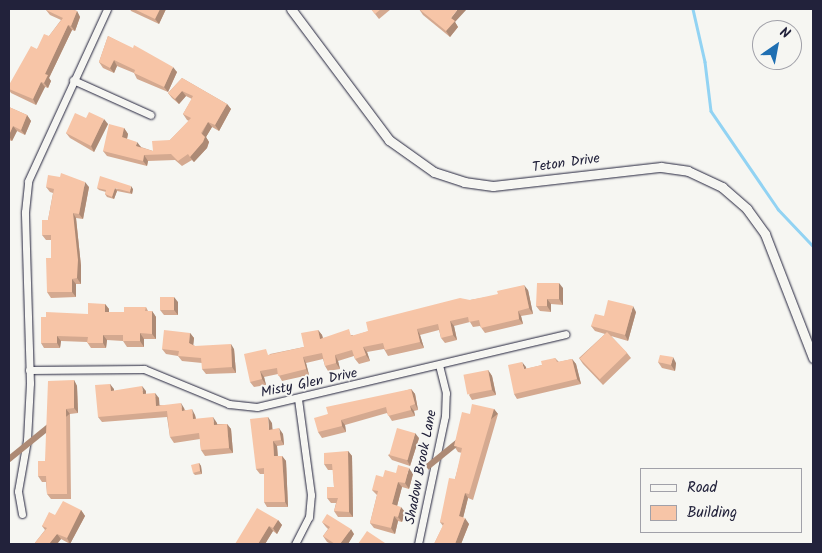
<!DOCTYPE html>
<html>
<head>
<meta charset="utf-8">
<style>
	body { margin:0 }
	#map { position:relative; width:822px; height:553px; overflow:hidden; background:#f6f6f2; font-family:Kalam,sans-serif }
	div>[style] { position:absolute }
	.stream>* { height:2.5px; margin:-1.25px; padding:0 1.25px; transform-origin:1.25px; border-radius:1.25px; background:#92d3f3 }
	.roads { filter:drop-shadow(0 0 1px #22223b) drop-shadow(0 0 1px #22223b) }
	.minor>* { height:7px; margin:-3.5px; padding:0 3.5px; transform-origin:3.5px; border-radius:3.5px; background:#f6f6f2 }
	.tertiary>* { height:9px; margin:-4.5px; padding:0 4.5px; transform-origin:4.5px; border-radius:4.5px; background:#f6f6f2 }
	.wall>* { inset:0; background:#d4a990 }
	.shaded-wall>* { inset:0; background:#ad8a75; transform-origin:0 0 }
	.building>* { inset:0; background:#f7c5a7; transform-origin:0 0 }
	span { translate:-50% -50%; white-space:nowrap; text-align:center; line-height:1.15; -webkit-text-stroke:4px #f6f6f2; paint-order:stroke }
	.street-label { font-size:14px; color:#22223b }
	.frame { position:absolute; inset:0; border:10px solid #22223b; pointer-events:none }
	.legend { position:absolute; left:640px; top:468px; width:162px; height:65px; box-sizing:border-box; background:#f6f6f2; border:1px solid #a1a1a9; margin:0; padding:6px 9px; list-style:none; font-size:15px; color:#22223b }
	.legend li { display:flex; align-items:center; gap:10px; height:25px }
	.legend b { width:25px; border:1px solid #a1a1a9 }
	.north { position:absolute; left:752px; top:20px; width:50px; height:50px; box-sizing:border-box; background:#f6f6f2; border:1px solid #a1a1a9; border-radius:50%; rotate:33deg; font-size:14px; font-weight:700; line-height:20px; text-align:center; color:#22223b }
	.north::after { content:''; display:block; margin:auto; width:18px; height:22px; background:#1f6fb2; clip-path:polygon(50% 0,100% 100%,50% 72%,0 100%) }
</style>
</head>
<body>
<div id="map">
	<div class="stream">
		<div style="left:693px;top:9px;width:54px;rotate:77.2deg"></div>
		<div style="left:705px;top:62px;width:49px;rotate:83deg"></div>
		<div style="left:711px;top:111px;width:119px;rotate:55.6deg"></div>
		<div style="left:778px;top:209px;width:51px;rotate:46.6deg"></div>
	</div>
	<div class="roads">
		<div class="minor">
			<div style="left:73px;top:80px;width:85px;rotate:24.2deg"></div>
			<div style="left:29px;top:370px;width:115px;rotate:-0.5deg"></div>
			<div style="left:144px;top:369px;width:92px;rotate:22.4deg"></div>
			<div style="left:229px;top:404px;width:28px;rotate:6deg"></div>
			<div style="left:257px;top:407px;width:317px;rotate:-13.3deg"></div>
			<div style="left:22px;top:514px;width:23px;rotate:-100deg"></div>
			<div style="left:18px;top:491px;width:52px;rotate:-80deg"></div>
			<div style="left:27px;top:440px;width:57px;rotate:-87deg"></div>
			<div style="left:30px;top:383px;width:171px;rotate:-91.7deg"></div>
			<div style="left:25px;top:212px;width:31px;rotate:-84deg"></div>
			<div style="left:28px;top:181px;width:189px;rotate:-65.3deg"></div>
			<div style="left:295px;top:544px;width:30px;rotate:-63deg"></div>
			<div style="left:309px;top:517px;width:22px;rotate:-85deg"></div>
			<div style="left:311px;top:495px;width:97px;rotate:-97.7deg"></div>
			<div style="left:418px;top:544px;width:131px;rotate:-78.1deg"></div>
			<div style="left:445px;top:416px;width:23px;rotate:-88deg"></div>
			<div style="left:446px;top:393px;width:29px;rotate:-104deg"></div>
		</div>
		<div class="tertiary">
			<div style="left:291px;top:9px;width:164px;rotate:53.2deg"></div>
			<div style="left:389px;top:140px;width:55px;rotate:35.4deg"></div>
			<div style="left:434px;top:172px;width:32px;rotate:18deg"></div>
			<div style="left:464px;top:182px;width:29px;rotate:8deg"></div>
			<div style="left:493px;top:186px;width:169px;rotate:-6.5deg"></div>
			<div style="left:661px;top:167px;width:27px;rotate:8deg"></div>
			<div style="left:688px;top:171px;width:38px;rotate:25deg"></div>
			<div style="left:722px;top:187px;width:33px;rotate:41deg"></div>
			<div style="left:747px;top:209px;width:31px;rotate:54deg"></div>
			<div style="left:765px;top:234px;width:133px;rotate:68.8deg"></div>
		</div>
	</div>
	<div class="wall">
		<div style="clip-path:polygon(130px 9px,166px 9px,159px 24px,131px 11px)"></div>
		<div style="clip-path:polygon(371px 9px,391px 9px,379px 19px)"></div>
		<div style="clip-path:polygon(419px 9px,455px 22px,458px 27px,450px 37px,423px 15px)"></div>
		<div style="clip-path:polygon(46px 10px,74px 10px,77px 11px,80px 17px,75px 31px,72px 30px,49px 78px,51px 81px,48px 88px,45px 87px,36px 105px,11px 93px,9px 90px,9px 85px,37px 49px,49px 36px,61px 20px,50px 15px)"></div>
		<div style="clip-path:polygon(108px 36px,177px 72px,168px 92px,137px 79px,134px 73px,117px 66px,114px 73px,103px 68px,99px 62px)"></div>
		<div style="clip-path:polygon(182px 78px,227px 104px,231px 109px,219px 131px,212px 127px,206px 137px,209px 142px,207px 148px,194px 162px,192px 160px,182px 166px,175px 160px,148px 161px,147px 166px,107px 156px,103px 151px,124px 128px,128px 134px,127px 139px,141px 147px,153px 151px,170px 140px,189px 121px,187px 120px,183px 114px,192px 99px,186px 96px,179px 104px,172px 98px,168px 93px)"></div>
		<div style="clip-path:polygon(9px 107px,27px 115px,31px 121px,25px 135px,17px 131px,12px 141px,9px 140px)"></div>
		<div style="clip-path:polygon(86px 118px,108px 124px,94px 152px,70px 138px,66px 133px)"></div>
		<div style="clip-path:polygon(46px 187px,89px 187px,83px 219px,76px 218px,81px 266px,81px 284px,76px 284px,76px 297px,51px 298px,47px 292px,51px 258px,51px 240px,46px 240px,42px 235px,48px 220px,53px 193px,50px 192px)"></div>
		<div style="clip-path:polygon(97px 188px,133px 189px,132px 194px,117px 191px,114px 199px,107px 197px,105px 194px,106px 192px,99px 190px)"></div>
		<div style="clip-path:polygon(563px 288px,563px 305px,551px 304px,551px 312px,540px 311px,536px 306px)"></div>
		<div style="clip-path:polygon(528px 290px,533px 314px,521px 316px,523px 324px,485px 333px,480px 326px,473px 327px,470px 322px,454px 326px,457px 340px,445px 343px,441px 338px,439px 330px,420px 335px,424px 348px,388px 356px,384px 349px,367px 352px,370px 361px,359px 364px,355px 359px,354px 356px,338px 361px,340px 369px,328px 371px,325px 366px,323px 359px,306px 363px,309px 375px,282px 381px,278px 374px,264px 377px,266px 385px,254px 387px,250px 382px,270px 354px,304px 347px,318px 330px,322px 335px,323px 338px,353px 335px,353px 336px,470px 300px)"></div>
		<div style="clip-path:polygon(178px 302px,178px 315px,164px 315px,160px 310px)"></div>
		<div style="clip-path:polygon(105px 304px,109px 309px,109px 312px,124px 312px,146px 307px,148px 311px,152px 311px,156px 317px,156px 339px,144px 339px,144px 347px,127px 347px,123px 341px,107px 340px,106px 348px,91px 348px,87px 342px,61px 341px,60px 348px,44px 348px,41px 343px)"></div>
		<div style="clip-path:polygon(636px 312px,628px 341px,611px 336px,627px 353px,631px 358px,603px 385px,583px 364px,579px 358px,605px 334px,595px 331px,591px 326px,604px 316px)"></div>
		<div style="clip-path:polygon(190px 333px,194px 338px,193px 345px,195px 346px,234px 349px,236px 373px,206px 374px,202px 369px,202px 363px,182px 361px,178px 356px,166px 354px,162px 349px)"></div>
		<div style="clip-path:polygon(555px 358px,559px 362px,572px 359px,576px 364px,581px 384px,517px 399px,514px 394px,526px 367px,526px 369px,542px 365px)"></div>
		<div style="clip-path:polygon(658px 362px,676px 363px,675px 371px,662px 368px)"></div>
		<div style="clip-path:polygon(488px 370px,492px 376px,496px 395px,472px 400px,469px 395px)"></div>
		<div style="clip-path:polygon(74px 380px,77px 386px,78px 413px,70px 414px,71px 499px,51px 499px,47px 494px,46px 482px,42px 482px,38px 476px,45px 461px)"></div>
		<div style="clip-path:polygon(110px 384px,114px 391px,146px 391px,146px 394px,159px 398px,159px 405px,184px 408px,185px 410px,195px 415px,196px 419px,217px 423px,217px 424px,227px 424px,231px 429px,233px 453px,205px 456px,201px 450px,200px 439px,174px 443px,170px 437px,167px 417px,102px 422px,98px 417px)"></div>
		<div style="clip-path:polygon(411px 389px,415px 394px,418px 410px,414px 411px,415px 416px,392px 421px,387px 413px,345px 425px,346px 432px,322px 438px,318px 432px,328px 414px)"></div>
		<div style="clip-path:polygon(494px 409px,498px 414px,473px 500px,468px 498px,463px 518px,469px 524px,461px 544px,434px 544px,443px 526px,440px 522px,455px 479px,462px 453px,458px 452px,454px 446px,470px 414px)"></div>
		<div style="clip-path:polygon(272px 423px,272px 429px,283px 434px,284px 445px,277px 446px,278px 456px,282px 456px,286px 461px,288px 507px,267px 507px,264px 502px,264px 474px,260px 474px,256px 469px)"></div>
		<div style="clip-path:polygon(419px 438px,410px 466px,392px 460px,388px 455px)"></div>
		<div style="clip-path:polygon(348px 451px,352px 456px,353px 517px,338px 517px,334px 511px,336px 503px,331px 503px,327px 498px,334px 487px,333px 470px,328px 470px,324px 464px)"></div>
		<div style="clip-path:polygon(199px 463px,201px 466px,202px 474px,195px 475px,193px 473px)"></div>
		<div style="clip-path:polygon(396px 473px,413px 474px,409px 489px,402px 487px,397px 506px,405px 512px,402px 522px,398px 521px,395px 534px,374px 528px,370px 523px,377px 495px,372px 490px)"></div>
		<div style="clip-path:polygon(81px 510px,85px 516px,70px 544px,61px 539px,57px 544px,34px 544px,45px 530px,42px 526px,55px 515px)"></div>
		<div style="clip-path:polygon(278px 520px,282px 525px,277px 534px,273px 531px,265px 544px,235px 544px)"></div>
		<div style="clip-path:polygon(322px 522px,354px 534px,348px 544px,331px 544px,327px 542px,323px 536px,328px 529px,326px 527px)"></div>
	</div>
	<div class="shaded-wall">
		<div style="clip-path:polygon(160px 9px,166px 9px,159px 24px,155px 19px)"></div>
		<div style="clip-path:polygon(458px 9px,467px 9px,455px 22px,458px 27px,450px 37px,446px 31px,451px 18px)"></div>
		<div style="clip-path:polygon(77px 11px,80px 17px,75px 31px,71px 26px)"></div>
		<div style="clip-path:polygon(68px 25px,72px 30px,49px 78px,51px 81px,48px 88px,44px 83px,45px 74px)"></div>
		<div style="clip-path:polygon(114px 60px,117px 66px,114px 73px,110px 68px)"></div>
		<div style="clip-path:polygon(173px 67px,177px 72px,168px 92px,164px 87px)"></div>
		<div style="clip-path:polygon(41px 82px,45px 87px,36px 105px,33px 99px)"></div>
		<div style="clip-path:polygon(182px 91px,186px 96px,179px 104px,175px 99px)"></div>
		<div style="clip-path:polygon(227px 104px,231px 109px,219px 131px,215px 125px)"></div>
		<div style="clip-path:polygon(27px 115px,31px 121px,25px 135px,21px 130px)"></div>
		<div style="clip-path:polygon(104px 119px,108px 124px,94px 152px,91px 146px)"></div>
		<div style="clip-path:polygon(208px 122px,212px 127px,206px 137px,209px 142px,207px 148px,194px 162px,190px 157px)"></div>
		<div style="clip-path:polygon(13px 126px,17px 131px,12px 141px,9px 136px,9px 135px)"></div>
		<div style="clip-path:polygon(124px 128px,128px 134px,126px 143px,122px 137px)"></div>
		<div style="clip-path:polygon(137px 142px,141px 147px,140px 151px,136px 146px)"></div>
		<div style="clip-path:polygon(144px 155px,148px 161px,147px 166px,143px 161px)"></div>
		<div style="clip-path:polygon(85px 182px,89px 187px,83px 219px,79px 214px)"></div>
		<div style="clip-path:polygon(131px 186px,133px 189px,132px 194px,130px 192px)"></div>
		<div style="clip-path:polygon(115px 188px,117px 191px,114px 199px,112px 197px)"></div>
		<div style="clip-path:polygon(73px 213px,76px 218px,81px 266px,81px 284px,77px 278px)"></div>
		<div style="clip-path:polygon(72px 279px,76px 284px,76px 297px,72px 292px)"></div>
		<div style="clip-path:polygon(559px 283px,563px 288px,563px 305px,559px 299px)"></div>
		<div style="clip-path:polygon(524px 285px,528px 290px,533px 314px,529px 308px)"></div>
		<div style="clip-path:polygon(174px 297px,178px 302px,178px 315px,174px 310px)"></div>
		<div style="clip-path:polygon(547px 299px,551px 304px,551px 312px,547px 306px)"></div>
		<div style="clip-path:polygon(105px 304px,109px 309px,109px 318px,105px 312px)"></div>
		<div style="clip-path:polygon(633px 306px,636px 312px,628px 341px,625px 335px)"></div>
		<div style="clip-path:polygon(152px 311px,156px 317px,156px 339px,152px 334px)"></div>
		<div style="clip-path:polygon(518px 311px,521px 316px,523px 324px,519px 319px)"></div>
		<div style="clip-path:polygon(450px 321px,454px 326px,457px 340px,453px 335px)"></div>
		<div style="clip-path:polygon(417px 329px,420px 335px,424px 348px,420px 342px)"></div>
		<div style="clip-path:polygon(318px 330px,322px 335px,324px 344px,320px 339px)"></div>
		<div style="clip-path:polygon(140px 333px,144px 339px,144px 347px,140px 341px)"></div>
		<div style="clip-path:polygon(190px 333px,194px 338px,193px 348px,189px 343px)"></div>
		<div style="clip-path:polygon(103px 335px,107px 340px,106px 348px,103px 343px)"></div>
		<div style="clip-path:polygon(57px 336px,61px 341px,60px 348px,57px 343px)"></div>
		<div style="clip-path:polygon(231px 344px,234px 349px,236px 373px,232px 367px)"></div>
		<div style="clip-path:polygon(363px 347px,367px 352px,370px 361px,366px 355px)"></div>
		<div style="clip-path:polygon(335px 355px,338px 361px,340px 369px,336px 363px)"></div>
		<div style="clip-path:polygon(303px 357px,306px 363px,309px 375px,306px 369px)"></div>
		<div style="clip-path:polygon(673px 357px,676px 363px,675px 371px,671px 365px)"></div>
		<div style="clip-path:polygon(572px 359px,576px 364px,581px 384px,577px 379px)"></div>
		<div style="clip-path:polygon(522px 362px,526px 367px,527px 374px,524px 369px)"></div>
		<div style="clip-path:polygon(488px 370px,492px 376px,496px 395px,492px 390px)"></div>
		<div style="clip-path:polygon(260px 371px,264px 377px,266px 385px,262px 379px)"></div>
		<div style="clip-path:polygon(74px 380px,77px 386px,78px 413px,74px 408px)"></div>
		<div style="clip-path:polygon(110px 384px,114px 389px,114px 396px,111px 391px)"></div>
		<div style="clip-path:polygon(142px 386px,146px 391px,146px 399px,143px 394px)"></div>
		<div style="clip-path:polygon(411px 389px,415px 394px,418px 410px,415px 404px)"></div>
		<div style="clip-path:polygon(155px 393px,159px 398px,160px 411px,156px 406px)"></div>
		<div style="clip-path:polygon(181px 403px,184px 408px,185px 416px,182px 411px)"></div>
		<div style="clip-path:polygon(410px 406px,414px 411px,415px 416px,411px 410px)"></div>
		<div style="left:66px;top:409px;width:6px;height:85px;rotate:51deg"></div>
		<div style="clip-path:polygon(192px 409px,195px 415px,197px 425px,193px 419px)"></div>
		<div style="left:494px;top:409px;width:6px;height:89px;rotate:51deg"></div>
		<div style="clip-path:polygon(213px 417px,217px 423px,218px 430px,214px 425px)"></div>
		<div style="clip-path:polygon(268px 417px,272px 423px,273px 435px,269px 430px)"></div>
		<div style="clip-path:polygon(341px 420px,345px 425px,346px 432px,342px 426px)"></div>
		<div style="clip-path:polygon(227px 424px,231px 429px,233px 453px,229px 448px)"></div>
		<div style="clip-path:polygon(279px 428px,283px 434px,284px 445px,281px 440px)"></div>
		<div style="clip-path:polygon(415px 433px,419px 438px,410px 466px,407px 460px)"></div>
		<div style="clip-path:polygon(273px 441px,277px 446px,278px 462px,274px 456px)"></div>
		<div style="clip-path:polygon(348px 451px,352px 456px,353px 517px,349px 512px)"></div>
		<div style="clip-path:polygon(282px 456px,286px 461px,288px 507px,285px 502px)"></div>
		<div style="clip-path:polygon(199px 463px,201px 466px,202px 474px,200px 471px)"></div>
		<div style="clip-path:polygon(409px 468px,413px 474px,409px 489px,405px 483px)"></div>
		<div style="clip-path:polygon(398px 482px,402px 487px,396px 510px,392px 504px)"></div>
		<div style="clip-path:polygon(465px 493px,468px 498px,462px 522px,459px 516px)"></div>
		<div style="clip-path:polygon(401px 507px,405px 512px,402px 522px,398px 517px)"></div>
		<div style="clip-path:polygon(81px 510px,85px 516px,70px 544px,67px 538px)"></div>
		<div style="clip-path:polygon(394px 516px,398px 521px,395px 534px,391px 528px)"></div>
		<div style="clip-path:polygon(465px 518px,469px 524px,461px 544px,455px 544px)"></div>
		<div style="clip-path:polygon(278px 520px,282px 525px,277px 534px,273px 528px)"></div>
		<div style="clip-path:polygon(269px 526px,273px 531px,265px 544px,258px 544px)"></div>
		<div style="clip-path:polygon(351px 529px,354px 534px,348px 544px,340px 544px)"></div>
		<div style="clip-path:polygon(57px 534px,61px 539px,57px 544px,49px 544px)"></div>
	</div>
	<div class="building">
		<div style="clip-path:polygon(47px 9px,70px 9px,77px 11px,71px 26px,68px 25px,45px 74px,48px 75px,44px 83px,41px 82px,33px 99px,9px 89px,9px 85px,31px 46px,37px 49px,44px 34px,49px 36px,63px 18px,46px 10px)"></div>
		<div style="clip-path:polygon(134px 9px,160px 9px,155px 19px)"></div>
		<div style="clip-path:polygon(371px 9px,381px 9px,375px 14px)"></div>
		<div style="clip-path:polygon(419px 9px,458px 9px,451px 18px,455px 21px,446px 31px)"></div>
		<div style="clip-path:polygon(108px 36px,133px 48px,134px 45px,173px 67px,164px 87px,134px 73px,135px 70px,114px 60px,110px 68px,99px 62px)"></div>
		<div style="clip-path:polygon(182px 78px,227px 104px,215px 125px,208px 122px,201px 133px,205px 137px,203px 142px,190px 157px,188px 154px,178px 161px,171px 154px,144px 155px,143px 161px,103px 151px,109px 124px,124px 128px,122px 137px,137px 142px,136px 146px,153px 151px,152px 141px,170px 140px,191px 118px,183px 114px,193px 96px,182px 91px,175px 99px,168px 93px)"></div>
		<div style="clip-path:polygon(9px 107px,27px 115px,21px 130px,13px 126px,9px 135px)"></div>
		<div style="clip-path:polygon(89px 112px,104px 119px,91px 146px,66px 133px,75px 113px,86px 118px)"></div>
		<div style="clip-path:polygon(61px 173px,85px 182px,79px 214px,73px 213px,78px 260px,77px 278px,72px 279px,72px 292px,47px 292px,46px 258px,51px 258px,51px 235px,42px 235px,42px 220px,48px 220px,54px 189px,46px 187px,48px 175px,60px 177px)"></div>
		<div style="clip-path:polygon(100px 176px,131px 186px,130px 192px,115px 188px,112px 197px,105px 194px,106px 190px,97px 188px)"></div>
		<div style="clip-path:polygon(537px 283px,559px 283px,559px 299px,547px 299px,547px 306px,536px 306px)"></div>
		<div style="clip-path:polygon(524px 285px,529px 308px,518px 311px,519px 319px,481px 328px,479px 320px,469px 322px,468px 317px,450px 321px,453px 335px,441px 338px,438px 324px,417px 329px,420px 342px,385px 350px,383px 343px,363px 347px,366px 355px,355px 359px,352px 350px,335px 355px,336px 363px,325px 366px,322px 353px,303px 357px,306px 369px,278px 376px,277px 368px,260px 371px,262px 379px,250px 382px,244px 354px,266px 349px,268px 355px,304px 347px,301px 333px,318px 330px,320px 339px,349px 329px,351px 336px,368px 331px,366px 322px,460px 298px,470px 300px,498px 294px,497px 291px)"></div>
		<div style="left:160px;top:297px;width:14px;height:13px"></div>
		<div style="clip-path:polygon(608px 300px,633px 306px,625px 335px,591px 326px,595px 314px,604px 316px)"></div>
		<div style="clip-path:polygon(88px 303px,105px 304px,105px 312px,124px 312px,124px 307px,146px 307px,145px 311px,152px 311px,152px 334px,140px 333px,140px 341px,123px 341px,123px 335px,103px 335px,103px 343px,87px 343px,88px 337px,57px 336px,57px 343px,41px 343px,41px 317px,46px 317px,46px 312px,88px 314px)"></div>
		<div style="clip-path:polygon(164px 330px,190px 333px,189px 343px,195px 346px,231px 344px,232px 367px,202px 369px,201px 358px,178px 356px,179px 351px,162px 349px)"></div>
		<div style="left:607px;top:332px;width:29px;height:38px;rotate:46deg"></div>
		<div style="clip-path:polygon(660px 355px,673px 357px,671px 365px,658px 362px)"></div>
		<div style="clip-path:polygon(555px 358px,557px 362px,572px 359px,577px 379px,514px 394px,508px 365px,522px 362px,524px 369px,542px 365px,541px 361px)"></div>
		<div style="left:488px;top:370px;width:20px;height:25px;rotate:79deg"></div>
		<div style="clip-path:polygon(74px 380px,74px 408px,66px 409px,67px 494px,47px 494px,46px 476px,38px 476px,38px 461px,45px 461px,48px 381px)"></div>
		<div style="clip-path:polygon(110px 384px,111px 391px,142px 386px,143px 394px,155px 393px,156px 406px,181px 403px,182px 411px,192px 409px,193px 419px,213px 417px,214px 425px,227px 424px,229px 448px,201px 450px,199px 433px,170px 437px,167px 411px,98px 417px,95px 385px)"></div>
		<div style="clip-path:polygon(411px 389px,415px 404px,410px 406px,411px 410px,388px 416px,386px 407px,341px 420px,342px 426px,318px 432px,314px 418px,328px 414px,326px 407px)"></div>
		<div style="clip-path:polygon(472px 404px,494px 409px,469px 494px,465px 493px,459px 516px,465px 518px,455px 544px,434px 544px,444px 523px,440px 522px,449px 478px,455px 479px,459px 462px,462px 448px,454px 446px,462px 412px,470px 414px)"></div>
		<div style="clip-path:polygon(268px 417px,269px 430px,279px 428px,281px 440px,273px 441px,274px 456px,282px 456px,285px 502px,264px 502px,264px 468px,256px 469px,250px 419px)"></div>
		<div style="left:397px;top:428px;width:19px;height:28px;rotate:16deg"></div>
		<div style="clip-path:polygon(348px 451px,349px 512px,334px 511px,338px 498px,327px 498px,327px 487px,334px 487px,332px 464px,324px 464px,324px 453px)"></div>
		<div style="clip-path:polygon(199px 463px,200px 471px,193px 473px,191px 465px)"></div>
		<div style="clip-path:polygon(398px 465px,409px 468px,405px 483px,398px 482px,392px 504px,401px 507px,398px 517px,394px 516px,391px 528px,370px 523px,378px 491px,372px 490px,376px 475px,383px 477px,385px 470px,396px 473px)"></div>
		<div style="clip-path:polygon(63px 501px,81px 510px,67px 538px,57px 534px,49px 544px,34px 544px,47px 528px,42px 526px,49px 512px,55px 515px)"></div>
		<div style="clip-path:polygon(257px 508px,278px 520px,273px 528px,269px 526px,258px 544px,235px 544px)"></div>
		<div style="clip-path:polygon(327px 514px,351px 529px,340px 544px,335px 544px,323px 536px,330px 527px,322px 522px)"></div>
		<div style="clip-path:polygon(367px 531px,385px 543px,384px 544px,358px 544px)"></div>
	</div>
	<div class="street-label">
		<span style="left:566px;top:163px;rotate:-8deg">Teton Drive</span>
		<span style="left:309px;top:383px;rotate:-12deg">Misty Glen Drive</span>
		<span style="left:421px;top:467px;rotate:-79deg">Shadow Brook Lane</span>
	</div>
	<div class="frame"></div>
	<ul class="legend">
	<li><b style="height:6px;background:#f6f6f2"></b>Road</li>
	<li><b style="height:14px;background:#f7c5a7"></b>Building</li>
	</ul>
	<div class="north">N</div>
</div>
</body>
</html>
